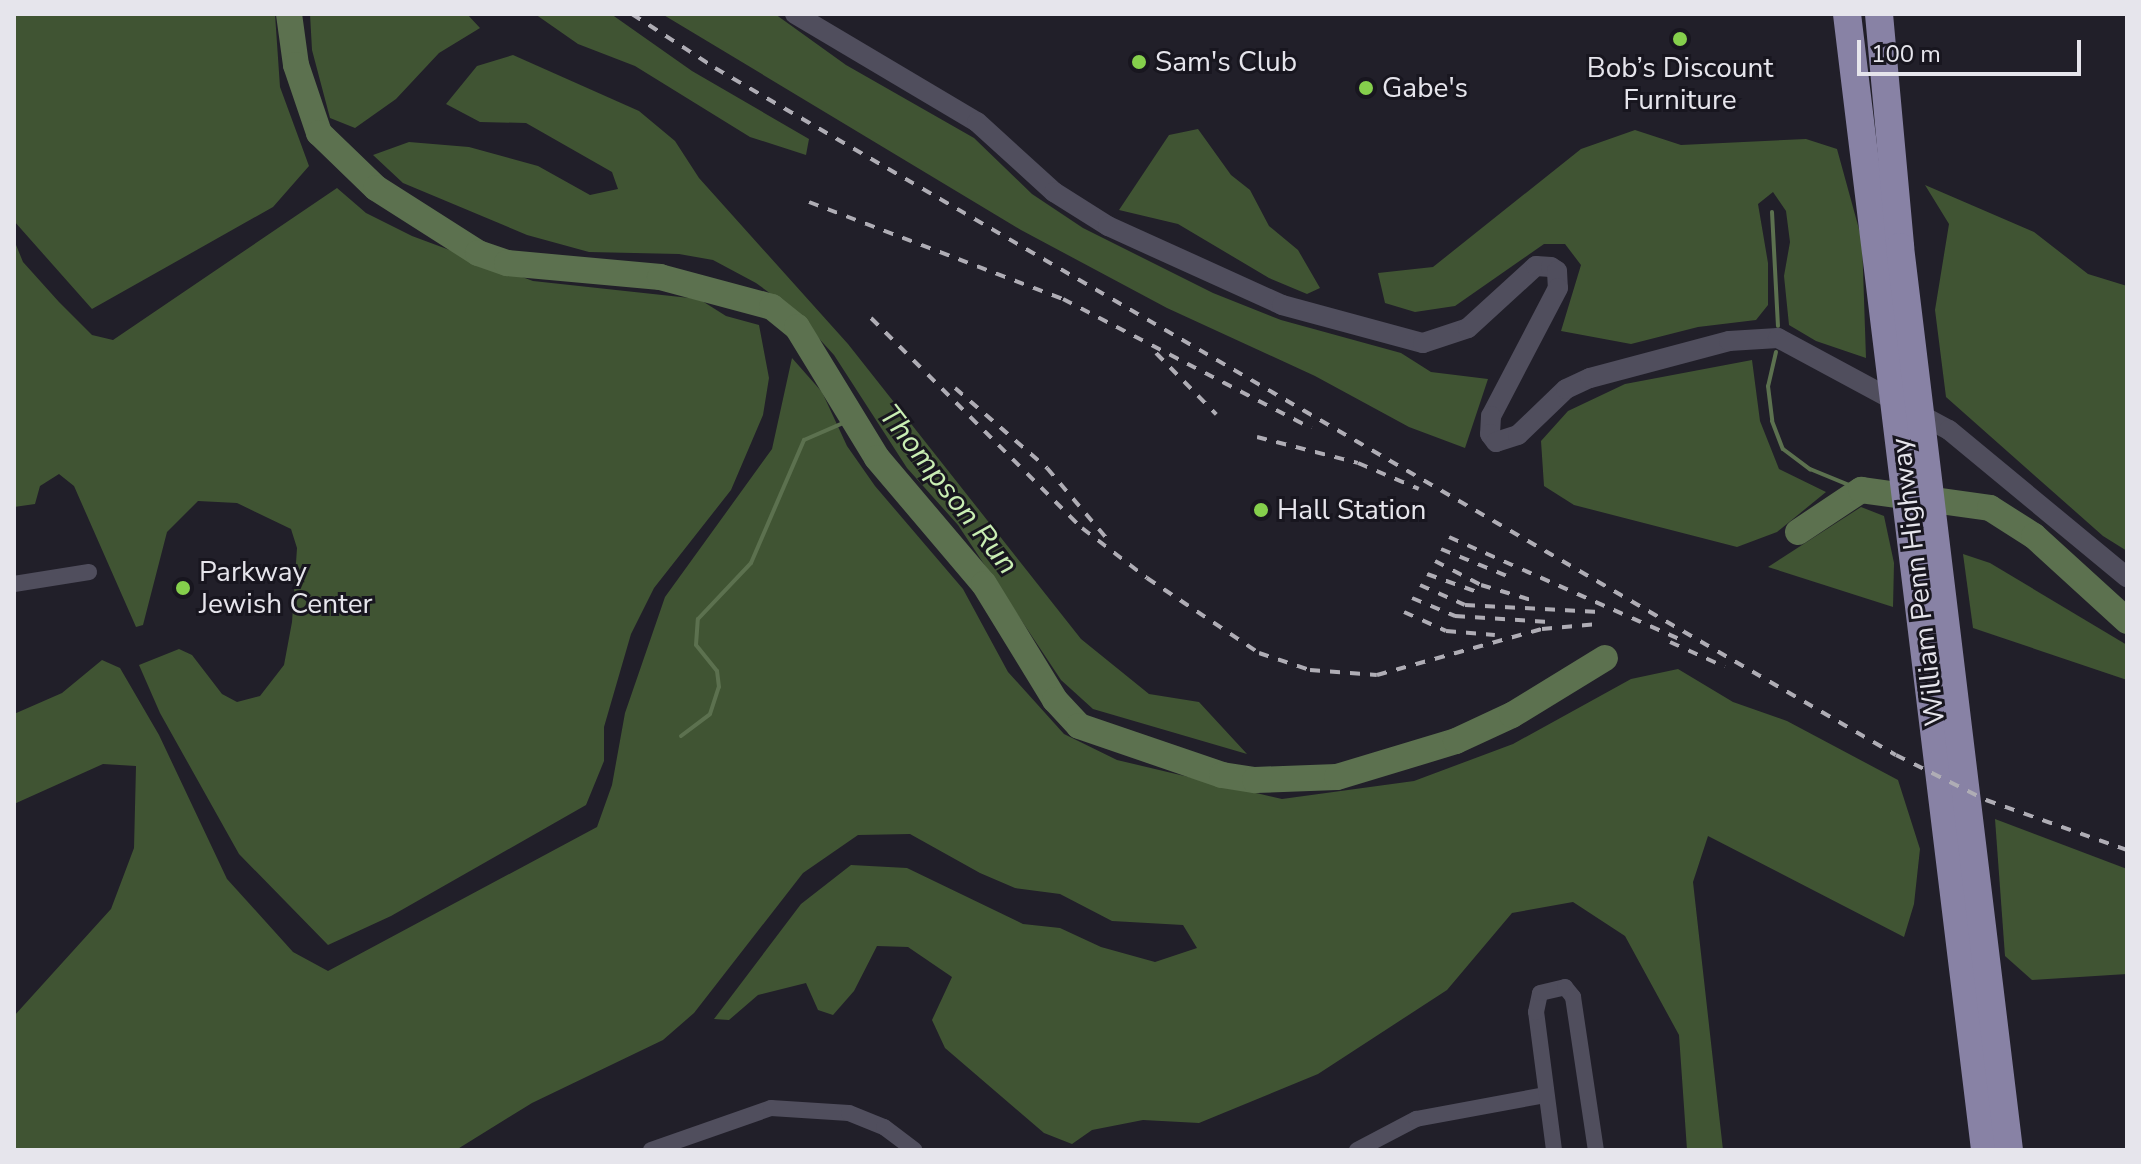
<!DOCTYPE html>
<html>
<head>
<meta charset="utf-8">
<style>
	body { margin:0 }
	#map { position:relative; width:2141px; height:1164px; overflow:hidden; background:#211f29; font-family:"Nunito Sans",sans-serif }
	div>[style] { position:absolute }
	.forest>* { inset:0; background:#405433 }
	.stream>* { height:4px; margin:-2px; padding:0 2px; transform-origin:2px; border-radius:2px; background:#5c714f }
	.river>* { height:26px; margin:-13px; padding:0 13px; transform-origin:13px; border-radius:13px; background:#5c714f }
	.minor>* { height:16px; margin:-8px; padding:0 8px; transform-origin:8px; border-radius:8px; background:#504e5d }
	.tertiary>* { height:20px; margin:-10px; padding:0 10px; transform-origin:10px; border-radius:10px; background:#504e5d }
	.trunk>* { height:28px; margin:-14px; padding:0 14px; transform-origin:14px; border-radius:14px; background:#8882a5 }
	.rail>* { height:4px; margin-top:-2px; transform-origin:0; background:repeating-linear-gradient(90deg,#afadb5 0 10px,transparent 0 20px) }
	.dots>* { width:22px; height:22px; translate:-50% -50%; box-sizing:border-box; border:4px solid #18161f; border-radius:50% }
	span { translate:-50% -50%; white-space:nowrap; text-align:center; line-height:1.15; -webkit-text-stroke:6px #18161f; paint-order:stroke }
	.poi-label { font-size:28px; color:#e6e5ec }
	.left { translate:0 -50%; text-align:left }
	.street-label { font-size:28px; color:#e6e5ec }
	.water-label { font-size:30px; color:#c9eeb3; font-style:italic }
	.frame { position:absolute; inset:0; border:16px solid #e6e5ec; pointer-events:none }
	.scale { position:absolute; left:1857px; top:40px; width:224px; height:36px; box-sizing:border-box; border:4px solid #e6e5ec; border-top:0; padding-left:10px; font-size:24px; line-height:28px; white-space:nowrap; color:#e6e5ec; -webkit-text-stroke:6px #18161f; paint-order:stroke }
</style>
</head>
<body>
<div id="map">
	<div class="forest">
		<div style="clip-path:polygon(14px 14px,275px 14px,280px 87px,309px 166px,273px 207px,92px 309px,14px 221px)"></div>
		<div style="clip-path:polygon(310px 14px,467px 14px,480px 28px,439px 53px,396px 99px,355px 128px,330px 118px,312px 50px)"></div>
		<div style="clip-path:polygon(535px 14px,611px 14px,692px 71px,809px 139px,806px 155px,750px 137px,635px 66px,578px 44px)"></div>
		<div style="clip-path:polygon(662px 14px,775px 14px,846px 65px,974px 138px,1032px 194px,1083px 228px,1213px 293px,1281px 320px,1401px 353px,1431px 372px,1488px 379px,1465px 448px,1409px 427px,1315px 376px,1167px 308px,1021px 230px)"></div>
		<div style="clip-path:polygon(513px 55px,639px 111px,675px 141px,699px 178px,848px 344px,1081px 639px,1149px 694px,1199px 702px,1247px 754px,1093px 709px,1061px 680px,958px 525px,907px 468px,834px 355px,793px 310px,756px 283px,713px 260px,679px 254px,589px 252px,527px 235px,403px 183px,373px 155px,409px 142px,469px 147px,538px 166px,590px 195px,618px 189px,612px 172px,526px 123px,480px 122px,446px 104px,477px 66px)"></div>
		<div style="clip-path:polygon(1198px 129px,1231px 175px,1250px 190px,1269px 226px,1298px 250px,1320px 288px,1307px 294px,1269px 278px,1178px 224px,1119px 210px,1169px 135px)"></div>
		<div style="clip-path:polygon(1635px 130px,1681px 145px,1806px 139px,1837px 149px,1862px 240px,1866px 358px,1816px 341px,1789px 325px,1784px 276px,1790px 242px,1786px 211px,1773px 192px,1758px 204px,1768px 263px,1768px 305px,1756px 320px,1698px 327px,1631px 344px,1561px 331px,1581px 265px,1565px 244px,1544px 244px,1455px 306px,1415px 312px,1385px 303px,1378px 273px,1433px 267px,1581px 149px)"></div>
		<div style="clip-path:polygon(1925px 185px,2034px 232px,2088px 274px,2127px 286px,2127px 551px,2103px 536px,1946px 397px,1935px 310px,1949px 224px)"></div>
		<div style="clip-path:polygon(337px 188px,366px 213px,412px 236px,533px 281px,699px 299px,726px 316px,759px 325px,769px 378px,763px 415px,731px 490px,654px 588px,631px 634px,604px 727px,604px 761px,586px 805px,391px 916px,328px 945px,239px 854px,160px 713px,139px 665px,179px 649px,192px 655px,222px 694px,237px 702px,260px 696px,284px 665px,292px 622px,297px 548px,291px 529px,237px 503px,198px 501px,167px 532px,143px 625px,136px 627px,74px 486px,59px 474px,40px 486px,35px 504px,14px 507px,14px 240px,23px 262px,59px 302px,92px 335px,113px 340px)"></div>
		<div style="clip-path:polygon(792px 358px,822px 392px,847px 446px,875px 486px,963px 589px,1008px 672px,1064px 734px,1117px 760px,1282px 799px,1414px 781px,1513px 744px,1631px 679px,1678px 669px,1733px 702px,1787px 721px,1898px 780px,1920px 849px,1914px 904px,1904px 937px,1708px 836px,1693px 882px,1723px 1150px,1687px 1150px,1679px 1035px,1625px 936px,1573px 902px,1512px 913px,1447px 990px,1318px 1074px,1199px 1123px,1143px 1120px,1092px 1130px,1072px 1144px,1044px 1133px,945px 1048px,932px 1020px,952px 977px,908px 947px,877px 946px,854px 991px,833px 1015px,818px 1010px,806px 983px,758px 995px,729px 1020px,714px 1019px,801px 904px,851px 865px,907px 868px,1023px 924px,1060px 928px,1101px 947px,1155px 962px,1197px 948px,1183px 925px,1112px 921px,1060px 894px,1015px 888px,980px 873px,910px 834px,858px 835px,803px 873px,694px 1013px,663px 1040px,532px 1103px,456px 1150px,14px 1150px,14px 1016px,111px 909px,134px 848px,136px 766px,103px 764px,14px 804px,14px 714px,62px 693px,102px 660px,120px 668px,159px 735px,227px 879px,293px 952px,328px 971px,597px 827px,612px 785px,625px 713px,665px 597px,772px 449px)"></div>
		<div style="clip-path:polygon(1752px 360px,1760px 421px,1779px 469px,1826px 492px,1777px 532px,1737px 547px,1574px 505px,1544px 486px,1541px 441px,1568px 411px,1625px 384px)"></div>
		<div style="clip-path:polygon(1861px 507px,1884px 516px,1894px 563px,1893px 607px,1768px 567px)"></div>
		<div style="clip-path:polygon(1963px 554px,1990px 563px,2127px 645px,2127px 680px,1973px 628px)"></div>
		<div style="clip-path:polygon(1995px 819px,2127px 869px,2127px 974px,2032px 980px,2005px 956px)"></div>
	</div>
	<div class="stream">
		<div style="left:1772px;top:212px;width:114px;rotate:87deg"></div>
		<div style="left:1776px;top:352px;width:35px;rotate:103deg"></div>
		<div style="left:1768px;top:386px;width:35px;rotate:83deg"></div>
		<div style="left:1772px;top:421px;width:30px;rotate:69deg"></div>
		<div style="left:1783px;top:449px;width:34px;rotate:37deg"></div>
		<div style="left:1810px;top:469px;width:55px;rotate:22.4deg"></div>
		<div style="left:681px;top:736px;width:36px;rotate:-37deg"></div>
		<div style="left:710px;top:714px;width:28px;rotate:-72deg"></div>
		<div style="left:719px;top:687px;width:16px;rotate:-97deg"></div>
		<div style="left:717px;top:671px;width:33px;rotate:-129deg"></div>
		<div style="left:696px;top:645px;width:26px;rotate:-86deg"></div>
		<div style="left:698px;top:619px;width:77px;rotate:-46.6deg"></div>
		<div style="left:751px;top:563px;width:134px;rotate:-66.7deg"></div>
		<div style="left:804px;top:440px;width:58px;rotate:-23.5deg"></div>
	</div>
	<div class="river">
		<div style="left:289px;top:14px;width:51px;rotate:82.2deg"></div>
		<div style="left:296px;top:65px;width:72px;rotate:71.3deg"></div>
		<div style="left:319px;top:133px;width:79px;rotate:44deg"></div>
		<div style="left:376px;top:188px;width:121px;rotate:32.5deg"></div>
		<div style="left:478px;top:253px;width:31px;rotate:19deg"></div>
		<div style="left:507px;top:263px;width:154px;rotate:5.2deg"></div>
		<div style="left:660px;top:277px;width:116px;rotate:15deg"></div>
		<div style="left:772px;top:307px;width:32px;rotate:39deg"></div>
		<div style="left:797px;top:327px;width:153px;rotate:58.6deg"></div>
		<div style="left:877px;top:458px;width:165px;rotate:49.7deg"></div>
		<div style="left:984px;top:584px;width:136px;rotate:58.5deg"></div>
		<div style="left:1055px;top:700px;width:35px;rotate:47deg"></div>
		<div style="left:1079px;top:726px;width:151px;rotate:18.9deg"></div>
		<div style="left:1222px;top:775px;width:33px;rotate:9deg"></div>
		<div style="left:1255px;top:780px;width:82px;rotate:-2.1deg"></div>
		<div style="left:1337px;top:777px;width:124px;rotate:-16.8deg"></div>
		<div style="left:1456px;top:741px;width:62px;rotate:-24.9deg"></div>
		<div style="left:1512px;top:715px;width:109px;rotate:-31.5deg"></div>
		<div style="left:1798px;top:532px;width:76px;rotate:-33.7deg"></div>
		<div style="left:1861px;top:490px;width:130px;rotate:7.9deg"></div>
		<div style="left:1990px;top:508px;width:52px;rotate:32.5deg"></div>
		<div style="left:2034px;top:536px;width:126px;rotate:42.4deg"></div>
	</div>
	<div class="minor">
		<div style="left:14px;top:584px;width:76px;rotate:-9.1deg"></div>
		<div style="left:651px;top:1150px;width:127px;rotate:-19.3deg"></div>
		<div style="left:771px;top:1108px;width:78px;rotate:3.7deg"></div>
		<div style="left:849px;top:1113px;width:38px;rotate:22deg"></div>
		<div style="left:884px;top:1127px;width:38px;rotate:37deg"></div>
		<div style="left:1357px;top:1150px;width:67px;rotate:-27.7deg"></div>
		<div style="left:1416px;top:1119px;width:131px;rotate:-10.5deg"></div>
		<div style="left:1554px;top:1150px;width:139px;rotate:-97.4deg"></div>
		<div style="left:1536px;top:1012px;width:19px;rotate:-78deg"></div>
		<div style="left:1540px;top:993px;width:26px;rotate:-13deg"></div>
		<div style="left:1565px;top:987px;width:13px;rotate:51deg"></div>
		<div style="left:1573px;top:997px;width:155px;rotate:81.5deg"></div>
	</div>
	<div class="tertiary">
		<div style="left:795px;top:14px;width:212px;rotate:30.7deg"></div>
		<div style="left:977px;top:122px;width:104px;rotate:42.3deg"></div>
		<div style="left:1054px;top:192px;width:64px;rotate:32.2deg"></div>
		<div style="left:1108px;top:226px;width:191px;rotate:24.4deg"></div>
		<div style="left:1282px;top:305px;width:146px;rotate:15.1deg"></div>
		<div style="left:1423px;top:343px;width:47px;rotate:-18.4deg"></div>
		<div style="left:1468px;top:328px;width:92px;rotate:-42.4deg"></div>
		<div style="left:1536px;top:266px;width:15px;rotate:4deg"></div>
		<div style="left:1551px;top:267px;width:7px;rotate:34deg"></div>
		<div style="left:1557px;top:271px;width:17px;rotate:87deg"></div>
		<div style="left:1558px;top:288px;width:144px;rotate:117.6deg"></div>
		<div style="left:1491px;top:416px;width:18px;rotate:93deg"></div>
		<div style="left:1490px;top:434px;width:10px;rotate:53deg"></div>
		<div style="left:1496px;top:442px;width:23px;rotate:-18deg"></div>
		<div style="left:1518px;top:435px;width:66px;rotate:-43.8deg"></div>
		<div style="left:1566px;top:389px;width:26px;rotate:-25deg"></div>
		<div style="left:1590px;top:378px;width:144px;rotate:-14.9deg"></div>
		<div style="left:1729px;top:341px;width:49px;rotate:-3.5deg"></div>
		<div style="left:1778px;top:338px;width:194px;rotate:28.3deg"></div>
		<div style="left:1949px;top:430px;width:231px;rotate:39.6deg"></div>
	</div>
	<div class="trunk">
		<div style="left:1847px;top:14px;width:1144px;rotate:83.07deg"></div>
		<div style="left:1879px;top:14px;width:234px;rotate:84.8deg"></div>
		<div style="left:1900px;top:247px;width:910px;rotate:83.12deg"></div>
	</div>
	<div class="rail">
		<div style="left:632px;top:14px;width:99px;rotate:33deg"></div>
		<div style="left:715px;top:68px;width:1366px;rotate:30.19deg"></div>
		<div style="left:1896px;top:755px;width:101px;rotate:26.6deg"></div>
		<div style="left:1986px;top:800px;width:150px;rotate:19.5deg"></div>
		<div style="left:809px;top:202px;width:272px;rotate:20.9deg"></div>
		<div style="left:1063px;top:299px;width:280px;rotate:27.5deg"></div>
		<div style="left:871px;top:318px;width:298px;rotate:44.9deg"></div>
		<div style="left:1082px;top:528px;width:82px;rotate:37.6deg"></div>
		<div style="left:1147px;top:578px;width:135px;rotate:33.8deg"></div>
		<div style="left:1259px;top:653px;width:54px;rotate:18.4deg"></div>
		<div style="left:1310px;top:670px;width:67px;rotate:4.3deg"></div>
		<div style="left:1377px;top:675px;width:171px;rotate:-15.6deg"></div>
		<div style="left:1542px;top:629px;width:56px;rotate:-5.1deg"></div>
		<div style="left:1156px;top:353px;width:86px;rotate:45.5deg"></div>
		<div style="left:955px;top:388px;width:122px;rotate:41deg"></div>
		<div style="left:1047px;top:468px;width:94px;rotate:49.7deg"></div>
		<div style="left:1257px;top:437px;width:104px;rotate:14.4deg"></div>
		<div style="left:1358px;top:463px;width:66px;rotate:23.1deg"></div>
		<div style="left:1449px;top:537px;width:254px;rotate:23.9deg"></div>
		<div style="left:1441px;top:549px;width:71px;rotate:22.2deg"></div>
		<div style="left:1435px;top:561px;width:52px;rotate:27.6deg"></div>
		<div style="left:1481px;top:585px;width:59px;rotate:16.6deg"></div>
		<div style="left:1427px;top:574px;width:59px;rotate:19.7deg"></div>
		<div style="left:1420px;top:585px;width:49px;rotate:24deg"></div>
		<div style="left:1465px;top:605px;width:134px;rotate:3deg"></div>
		<div style="left:1412px;top:598px;width:47px;rotate:22.7deg"></div>
		<div style="left:1455px;top:616px;width:94px;rotate:3.7deg"></div>
		<div style="left:1404px;top:612px;width:46px;rotate:24.3deg"></div>
		<div style="left:1446px;top:631px;width:49px;rotate:4.7deg"></div>
		<div style="left:1670px;top:642px;width:60px;rotate:24.4deg"></div>
	</div>
	<div class="dots">
		<div style="left:1680px;top:39px;background:#85cf4c"></div>
		<div style="left:1139px;top:62px;background:#85cf4c"></div>
		<div style="left:1366px;top:88px;background:#85cf4c"></div>
		<div style="left:1261px;top:510px;background:#85cf4c"></div>
		<div style="left:183px;top:588px;background:#85cf4c"></div>
	</div>
	<div class="poi-label">
		<span class="left" style="left:1155px;top:62px">Sam's Club</span>
		<span style="left:1680px;top:84px">Bob’s Discount<br>Furniture</span>
		<span class="left" style="left:1382px;top:88px">Gabe's</span>
		<span class="left" style="left:1277px;top:510px">Hall Station</span>
		<span class="left" style="left:199px;top:588px">Parkway<br>Jewish Center</span>
	</div>
	<div class="street-label">
		<span style="left:1918px;top:582px;rotate:-97deg">William Penn Highway</span>
	</div>
	<div class="water-label">
		<span style="left:948px;top:490px;rotate:52deg">Thompson Run</span>
	</div>
	<div class="frame"></div>
	<div class="scale">100 m</div>
</div>
</body>
</html>
